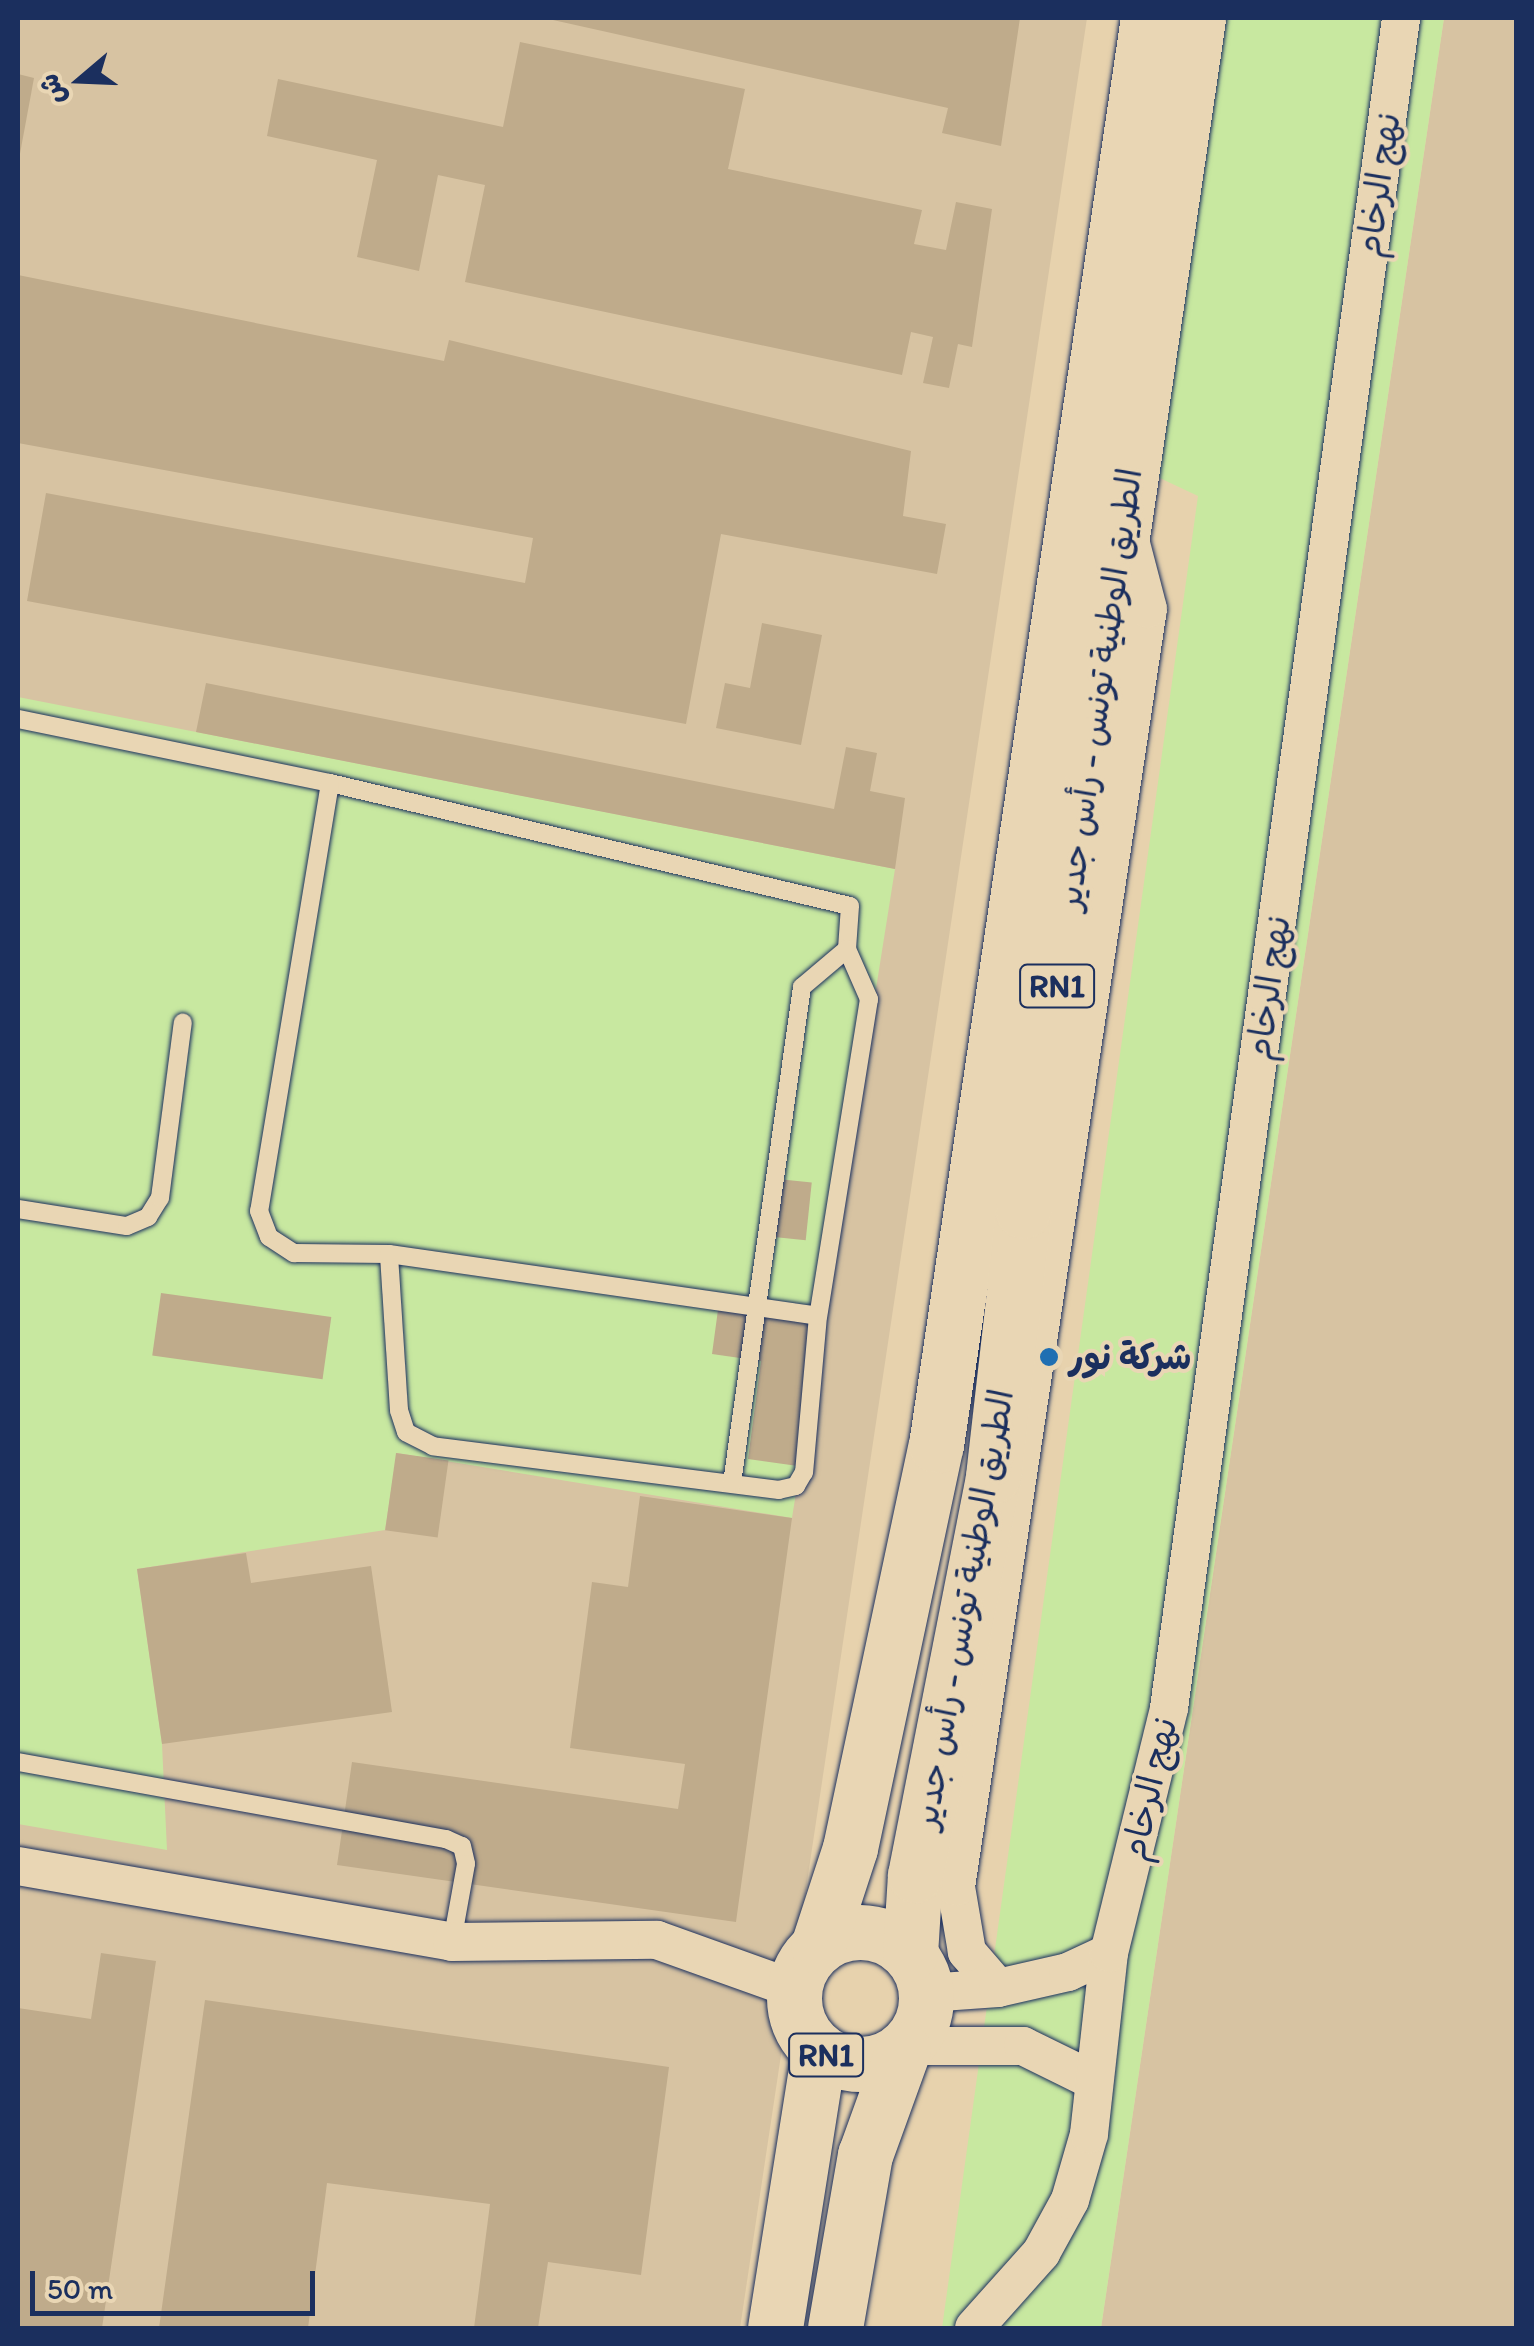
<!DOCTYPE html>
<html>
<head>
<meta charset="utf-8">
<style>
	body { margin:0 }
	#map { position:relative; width:1534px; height:2346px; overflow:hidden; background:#e7d2ad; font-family:Itim,"Playpen Sans Arabic",sans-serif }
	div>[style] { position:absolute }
	.built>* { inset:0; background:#d7c3a2 }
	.green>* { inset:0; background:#c8e8a0 }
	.building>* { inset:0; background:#bfab8b; transform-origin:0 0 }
	.roads { filter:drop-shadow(0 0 2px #1b2f5e) drop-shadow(0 0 2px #1b2f5e) }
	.lane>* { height:18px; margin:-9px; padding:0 9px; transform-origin:9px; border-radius:9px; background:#e9d6b4 }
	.street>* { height:38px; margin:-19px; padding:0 19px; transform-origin:19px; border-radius:19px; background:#e9d6b4 }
	.primary>* { height:55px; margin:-27.5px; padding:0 27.5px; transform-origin:27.5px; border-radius:27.5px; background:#e9d6b4 }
	.primary>.ring { margin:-27.5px; padding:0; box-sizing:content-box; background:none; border:55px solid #e9d6b4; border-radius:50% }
	.dots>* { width:28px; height:28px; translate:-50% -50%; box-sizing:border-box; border:5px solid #e9d6b4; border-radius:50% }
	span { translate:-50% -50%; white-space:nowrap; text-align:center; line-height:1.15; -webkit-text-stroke:8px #e9d6b4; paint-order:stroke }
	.shield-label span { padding:2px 8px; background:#e9d6b4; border:2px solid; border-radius:8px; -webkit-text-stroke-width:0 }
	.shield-label { font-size:32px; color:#1b2f5e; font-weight:700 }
	.street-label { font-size:35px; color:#1b2f5e }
	.poi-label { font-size:35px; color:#1b2f5e; font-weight:700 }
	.left { translate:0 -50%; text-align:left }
	.frame { position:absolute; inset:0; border:20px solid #1b2f5e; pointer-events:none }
	.north { position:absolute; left:30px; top:30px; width:100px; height:100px; -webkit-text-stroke:8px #e9d6b4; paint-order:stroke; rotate:251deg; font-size:28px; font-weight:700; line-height:40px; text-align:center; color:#1b2f5e }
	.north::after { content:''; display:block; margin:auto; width:35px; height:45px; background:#1b2f5e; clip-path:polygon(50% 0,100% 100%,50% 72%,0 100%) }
	.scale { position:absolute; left:30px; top:2271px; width:285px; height:45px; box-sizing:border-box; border:5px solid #1b2f5e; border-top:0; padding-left:12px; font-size:30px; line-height:35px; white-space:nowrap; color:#1b2f5e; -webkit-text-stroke:8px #e9d6b4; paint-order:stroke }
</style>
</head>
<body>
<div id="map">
	<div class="built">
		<div style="clip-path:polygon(18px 18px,1087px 18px,740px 2328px,18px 2328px)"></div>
		<div style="clip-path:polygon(1444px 18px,1516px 18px,1516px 2328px,1101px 2328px)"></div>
	</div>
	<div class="green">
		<div style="clip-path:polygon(1220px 18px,1444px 18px,1101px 2328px,942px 2328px,1198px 496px,1147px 472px)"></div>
		<div style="clip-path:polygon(18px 697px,895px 869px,792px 1518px,397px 1453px,385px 1530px,137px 1569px,162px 1744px,167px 1850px,18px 1824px)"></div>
	</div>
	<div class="building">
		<div style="clip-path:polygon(544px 18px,1020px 18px,1001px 146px,942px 133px,948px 108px)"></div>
		<div style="clip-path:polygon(520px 42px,745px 89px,728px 169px,922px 210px,914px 244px,946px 250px,956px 202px,992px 209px,972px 347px,958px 344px,949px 388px,923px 383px,933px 337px,911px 332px,902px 375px,465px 282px,485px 185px,438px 175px,419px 271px,357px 257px,377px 160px,267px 136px,278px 79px,503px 127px)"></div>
		<div style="clip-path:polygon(18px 74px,34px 78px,19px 159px,18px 159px)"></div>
		<div style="clip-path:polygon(18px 275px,444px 361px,449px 340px,911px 451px,903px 516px,946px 524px,937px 574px,721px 534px,686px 724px,27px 601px,46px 493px,525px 583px,533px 538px,18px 443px)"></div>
		<div style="clip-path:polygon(762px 623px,822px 635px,801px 745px,716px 728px,725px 683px,750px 688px)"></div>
		<div style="clip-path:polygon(206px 683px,834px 809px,846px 747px,877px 753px,870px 791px,905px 798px,895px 869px,196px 732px)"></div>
		<div style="left:768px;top:1178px;width:44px;height:58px;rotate:6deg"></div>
		<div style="left:161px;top:1293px;width:172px;height:63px;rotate:8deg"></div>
		<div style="clip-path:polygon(720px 1295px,826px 1310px,805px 1467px,748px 1459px,761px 1361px,712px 1354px)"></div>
		<div style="left:396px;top:1453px;width:53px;height:78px;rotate:8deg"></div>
		<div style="clip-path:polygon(640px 1496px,792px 1518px,736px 1922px,337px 1865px,352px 1762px,678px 1809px,685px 1764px,570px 1748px,592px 1582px,628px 1587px)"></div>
		<div style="clip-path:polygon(246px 1553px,251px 1583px,371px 1566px,392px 1712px,162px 1744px,137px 1569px)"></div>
		<div style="clip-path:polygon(101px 1953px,156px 1961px,102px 2328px,18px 2328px,18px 2008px,91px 2019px)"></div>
		<div style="clip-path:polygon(205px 2000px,669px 2067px,641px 2275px,548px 2262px,538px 2328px,474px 2328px,490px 2204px,327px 2183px,308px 2328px,159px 2328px)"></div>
	</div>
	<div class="roads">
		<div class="lane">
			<div style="left:18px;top:719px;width:318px;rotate:11.6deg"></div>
			<div style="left:330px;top:783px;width:534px;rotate:13.31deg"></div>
			<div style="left:850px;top:906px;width:43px;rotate:94deg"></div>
			<div style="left:847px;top:949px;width:55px;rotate:66.3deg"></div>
			<div style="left:869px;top:999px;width:321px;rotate:99.1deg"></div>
			<div style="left:818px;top:1316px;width:157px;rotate:95.1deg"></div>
			<div style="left:804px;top:1472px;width:16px;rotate:120deg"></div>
			<div style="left:796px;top:1486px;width:17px;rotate:167deg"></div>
			<div style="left:779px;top:1490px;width:349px;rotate:-172.8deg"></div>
			<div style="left:433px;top:1446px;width:30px;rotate:-153deg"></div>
			<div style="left:406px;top:1432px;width:23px;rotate:-108deg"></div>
			<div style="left:399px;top:1410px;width:156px;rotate:-93.7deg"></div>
			<div style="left:330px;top:783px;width:434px;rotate:99.4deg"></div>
			<div style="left:259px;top:1211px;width:28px;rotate:69deg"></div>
			<div style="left:269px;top:1237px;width:30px;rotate:33deg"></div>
			<div style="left:294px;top:1253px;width:95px;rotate:0.6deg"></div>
			<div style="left:389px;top:1254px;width:433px;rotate:8.2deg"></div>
			<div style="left:18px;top:1209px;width:110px;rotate:8.9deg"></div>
			<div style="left:127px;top:1226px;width:23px;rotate:-23deg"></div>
			<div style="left:148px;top:1217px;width:22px;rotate:-58deg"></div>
			<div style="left:160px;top:1198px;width:177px;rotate:-82.6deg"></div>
			<div style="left:732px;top:1483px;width:501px;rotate:-81.97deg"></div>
			<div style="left:802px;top:987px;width:59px;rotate:-40.2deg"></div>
			<div style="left:18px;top:1762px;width:435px;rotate:10.2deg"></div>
			<div style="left:446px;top:1839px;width:17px;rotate:24deg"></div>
			<div style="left:462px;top:1846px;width:18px;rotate:77deg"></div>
			<div style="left:466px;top:1864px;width:79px;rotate:100.2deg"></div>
		</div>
		<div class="street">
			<div style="left:18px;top:1866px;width:441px;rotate:9.9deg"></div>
			<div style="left:452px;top:1942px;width:205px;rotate:-0.6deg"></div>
			<div style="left:657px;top:1940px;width:145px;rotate:19.7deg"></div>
			<div style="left:998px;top:1988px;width:48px;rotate:-130.7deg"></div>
			<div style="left:967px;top:1952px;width:66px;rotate:-99.6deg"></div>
			<div style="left:956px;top:1887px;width:1292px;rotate:-81.46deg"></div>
			<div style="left:1148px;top:609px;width:75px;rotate:-104.6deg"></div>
			<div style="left:927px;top:1993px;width:71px;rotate:-4deg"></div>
			<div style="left:998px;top:1988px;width:72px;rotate:-12.9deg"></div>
			<div style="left:1068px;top:1972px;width:45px;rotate:-24.9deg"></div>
			<div style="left:907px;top:2046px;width:116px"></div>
			<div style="left:1023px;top:2046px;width:79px;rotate:26.2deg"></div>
			<div style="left:974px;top:2328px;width:101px;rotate:-48.2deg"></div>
			<div style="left:1041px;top:2253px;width:60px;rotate:-61.3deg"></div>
			<div style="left:1070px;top:2200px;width:69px;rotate:-73.9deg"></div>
			<div style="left:1089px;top:2134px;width:182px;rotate:-83.7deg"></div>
			<div style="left:1109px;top:1953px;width:252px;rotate:-76.2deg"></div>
			<div style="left:1169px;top:1708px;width:1706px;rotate:-82.18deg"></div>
		</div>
		<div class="primary">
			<div class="ring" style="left:794px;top:1932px;width:77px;height:77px"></div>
			<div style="left:818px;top:1946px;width:103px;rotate:-71.9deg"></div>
			<div style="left:850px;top:1848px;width:412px;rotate:-78deg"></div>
			<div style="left:936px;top:1445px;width:1443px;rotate:-81.55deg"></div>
			<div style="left:910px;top:1954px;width:79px;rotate:-86.4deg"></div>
			<div style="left:915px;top:1875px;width:407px;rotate:-78.9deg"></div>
			<div style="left:993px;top:1476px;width:267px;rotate:-83.5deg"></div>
			<div style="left:1023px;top:1211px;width:1206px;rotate:-81.65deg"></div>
			<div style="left:775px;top:2328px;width:280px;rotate:-81deg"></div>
			<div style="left:835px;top:2328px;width:176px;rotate:-80.2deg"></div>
			<div style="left:865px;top:2155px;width:112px;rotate:-70.1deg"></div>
		</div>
	</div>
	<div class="dots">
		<div style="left:1049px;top:1357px;background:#1f6fb2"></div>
	</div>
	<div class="shield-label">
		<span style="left:1057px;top:986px">RN1</span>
		<span style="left:826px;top:2055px">RN1</span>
	</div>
	<div class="street-label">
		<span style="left:1378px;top:185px;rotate:-82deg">نهج الرخام</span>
		<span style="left:1099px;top:689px;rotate:-82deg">الطريق الوطنية تونس - رأس جدير</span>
		<span style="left:1268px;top:988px;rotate:-82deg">نهج الرخام</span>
		<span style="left:963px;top:1609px;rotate:-80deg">الطريق الوطنية تونس - رأس جدير</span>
		<span style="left:1149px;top:1789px;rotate:-77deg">نهج الرخام</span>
	</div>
	<div class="poi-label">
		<span class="left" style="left:1069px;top:1357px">شركة نور</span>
	</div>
	<div class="frame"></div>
	<div class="north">ش</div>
	<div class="scale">50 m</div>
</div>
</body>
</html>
